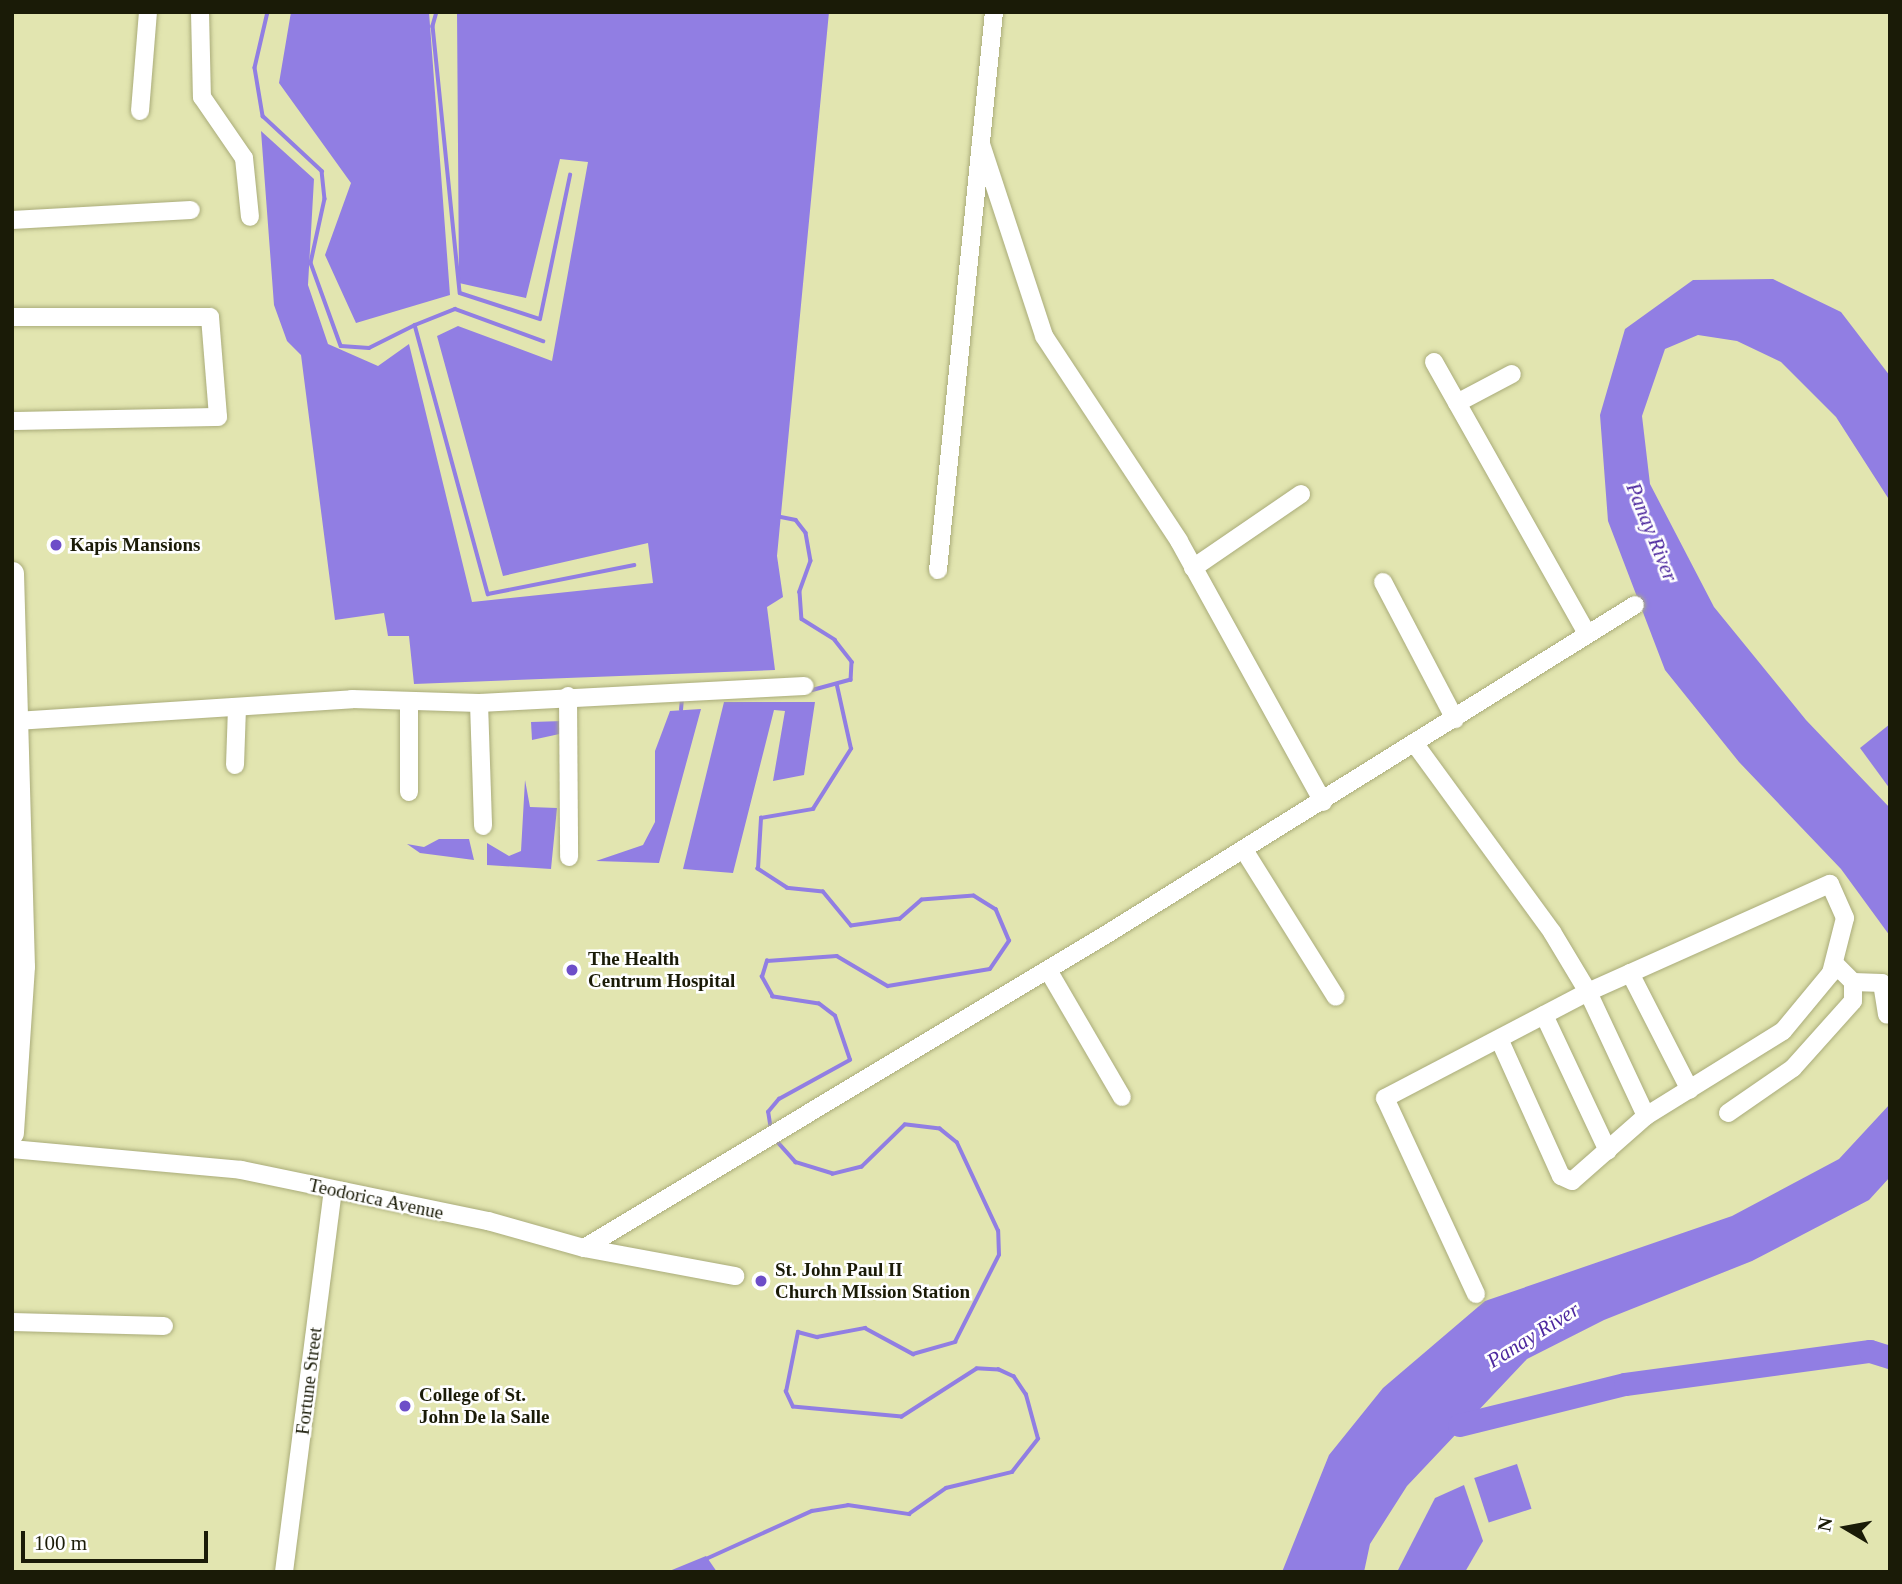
<!DOCTYPE html>
<html>
<head>
<meta charset="utf-8">
<style>
	body { margin:0 }
	#map { position:relative; width:1902px; height:1584px; overflow:hidden; background:#e2e5b0; font-family:"Times New Roman",serif }
	div>[style] { position:absolute }
	.water>* { inset:0; background:#917ee3; transform-origin:0 0 }
	.stream>* { height:3.5px; margin:-1.75px; padding:0 1.75px; transform-origin:1.75px; border-radius:1.75px; background:#917ee3 }
	.river>* { height:23px; margin:-11.5px; padding:0 11.5px; transform-origin:11.5px; border-radius:11.5px; background:#917ee3 }
	.roads { filter:drop-shadow(0 0 2px #aaac7a) drop-shadow(0 0 2px #aaac7a) }
	.minor>* { height:18px; margin:-9px; padding:0 9px; transform-origin:9px; border-radius:9px; background:#fff }
	.major>* { height:23px; margin:-11.5px; padding:0 11.5px; transform-origin:11.5px; border-radius:11.5px; background:#fff }
	.dots>* { width:19px; height:19px; translate:-50% -50%; box-sizing:border-box; border:4px solid #fff; border-radius:50% }
	span { translate:-50% -50%; white-space:nowrap; text-align:center; line-height:1.15; -webkit-text-stroke:5px #fff; paint-order:stroke }
	.poi-label { font-size:19px; color:#1a1b07; font-weight:700 }
	.left { translate:0 -50%; text-align:left }
	.street-label { font-size:19px; color:#1a1b07 }
	.water-label { font-size:21px; color:#4d289e; font-style:italic }
	.frame { position:absolute; inset:0; border:14px solid #1a1b07; pointer-events:none }
	.north { position:absolute; left:1811px; top:1493px; width:70px; height:70px; -webkit-text-stroke:5px #fff; paint-order:stroke; rotate:280deg; font-size:19px; font-weight:700; line-height:28px; text-align:center; color:#1a1b07 }
	.north::after { content:''; display:block; margin:auto; width:24px; height:32px; background:#1a1b07; clip-path:polygon(50% 0,100% 100%,50% 72%,0 100%) }
	.scale { position:absolute; left:21px; top:1531px; width:187px; height:32px; box-sizing:border-box; border:4px solid #1a1b07; border-top:0; padding-left:9px; font-size:21px; line-height:24px; white-space:nowrap; color:#1a1b07; -webkit-text-stroke:5px #fff; paint-order:stroke }
</style>
</head>
<body>
<div id="map">
	<div class="water">
		<div style="clip-path:polygon(291px 12px,429px 12px,450px 295px,356px 323px,325px 255px,351px 183px,279px 83px)"></div>
		<div style="clip-path:polygon(457px 12px,829px 12px,777px 556px,783px 597px,767px 607px,775px 670px,414px 684px,409px 636px,388px 636px,384px 613px,335px 620px,301px 355px,287px 341px,274px 305px,261px 131px,314px 179px,308px 285px,328px 344px,378px 366px,409px 344px,472px 602px,653px 583px,648px 543px,503px 576px,437px 336px,458px 326px,552px 361px,588px 162px,560px 159px,526px 298px,459px 283px)"></div>
		<div style="clip-path:polygon(1773px 279px,1841px 312px,1890px 376px,1890px 501px,1836px 417px,1781px 362px,1737px 341px,1698px 335px,1665px 349px,1642px 416px,1650px 484px,1714px 607px,1806px 720px,1890px 808px,1890px 936px,1841px 869px,1739px 762px,1665px 670px,1608px 521px,1600px 415px,1625px 329px,1693px 280px)"></div>
		<div style="clip-path:polygon(724px 702px,815px 702px,804px 775px,773px 781px,785px 711px,774px 710px,733px 873px,683px 869px)"></div>
		<div style="clip-path:polygon(701px 709px,659px 863px,596px 861px,643px 845px,655px 822px,655px 751px,670px 711px)"></div>
		<div style="clip-path:polygon(564px 721px,564px 733px,532px 740px,531px 722px)"></div>
		<div style="clip-path:polygon(1890px 724px,1890px 789px,1860px 748px)"></div>
		<div style="clip-path:polygon(525px 780px,530px 807px,557px 808px,551px 869px,487px 865px,487px 843px,509px 856px,521px 851px)"></div>
		<div style="clip-path:polygon(439px 839px,469px 839px,474px 860px,420px 853px,407px 844px,424px 847px)"></div>
		<div style="clip-path:polygon(1890px 1104px,1890px 1177px,1869px 1200px,1752px 1261px,1604px 1320px,1527px 1359px,1407px 1486px,1370px 1544px,1364px 1572px,1282px 1572px,1329px 1455px,1383px 1388px,1485px 1301px,1732px 1216px,1839px 1159px)"></div>
		<div style="left:1517px;top:1464px;width:47px;height:45px;rotate:72deg"></div>
		<div style="clip-path:polygon(1464px 1485px,1483px 1541px,1465px 1572px,1397px 1572px,1435px 1498px)"></div>
		<div style="clip-path:polygon(706px 1556px,717px 1572px,667px 1572px)"></div>
	</div>
	<div class="stream">
		<div style="left:268px;top:12px;width:57px;rotate:103.1deg"></div>
		<div style="left:255px;top:68px;width:49px;rotate:80.5deg"></div>
		<div style="left:263px;top:116px;width:81px;rotate:43deg"></div>
		<div style="left:322px;top:171px;width:28px;rotate:84deg"></div>
		<div style="left:325px;top:199px;width:66px;rotate:102.3deg"></div>
		<div style="left:311px;top:263px;width:88px;rotate:70.1deg"></div>
		<div style="left:341px;top:346px;width:28px;rotate:4deg"></div>
		<div style="left:369px;top:348px;width:51px;rotate:-26.6deg"></div>
		<div style="left:415px;top:325px;width:279px;rotate:74.8deg"></div>
		<div style="left:488px;top:594px;width:149px;rotate:-11.2deg"></div>
		<div style="left:437px;top:12px;width:15px;rotate:106deg"></div>
		<div style="left:433px;top:26px;width:268px;rotate:84.2deg"></div>
		<div style="left:460px;top:293px;width:84px;rotate:18deg"></div>
		<div style="left:540px;top:319px;width:147px;rotate:-78.2deg"></div>
		<div style="left:415px;top:325px;width:43px;rotate:-21.8deg"></div>
		<div style="left:455px;top:309px;width:94px;rotate:20deg"></div>
		<div style="left:781px;top:517px;width:15px;rotate:11deg"></div>
		<div style="left:796px;top:520px;width:16px;rotate:52deg"></div>
		<div style="left:806px;top:533px;width:28px;rotate:80deg"></div>
		<div style="left:811px;top:561px;width:33px;rotate:110deg"></div>
		<div style="left:800px;top:592px;width:27px;rotate:86deg"></div>
		<div style="left:802px;top:619px;width:39px;rotate:32deg"></div>
		<div style="left:835px;top:640px;width:28px;rotate:52deg"></div>
		<div style="left:852px;top:662px;width:18px;rotate:93deg"></div>
		<div style="left:851px;top:680px;width:46px;rotate:164.7deg"></div>
		<div style="left:681px;top:710px;width:11px;rotate:-85deg"></div>
		<div style="left:771px;top:1130px;width:18px;rotate:-99deg"></div>
		<div style="left:768px;top:1112px;width:17px;rotate:-50deg"></div>
		<div style="left:779px;top:1099px;width:81px;rotate:-28.8deg"></div>
		<div style="left:850px;top:1060px;width:46px;rotate:-108.8deg"></div>
		<div style="left:835px;top:1016px;width:20px;rotate:-143deg"></div>
		<div style="left:819px;top:1004px;width:47px;rotate:-171.3deg"></div>
		<div style="left:773px;top:997px;width:23px;rotate:-119deg"></div>
		<div style="left:762px;top:977px;width:17px;rotate:-73deg"></div>
		<div style="left:767px;top:961px;width:70px;rotate:-4.1deg"></div>
		<div style="left:837px;top:956px;width:59px;rotate:30.5deg"></div>
		<div style="left:888px;top:986px;width:103px;rotate:-9.5deg"></div>
		<div style="left:990px;top:969px;width:34px;rotate:-56deg"></div>
		<div style="left:1009px;top:941px;width:34px;rotate:-113deg"></div>
		<div style="left:996px;top:910px;width:26px;rotate:-148deg"></div>
		<div style="left:974px;top:896px;width:52px;rotate:175.6deg"></div>
		<div style="left:922px;top:900px;width:29px;rotate:139deg"></div>
		<div style="left:900px;top:919px;width:49px;rotate:171.9deg"></div>
		<div style="left:851px;top:926px;width:44px;rotate:-129.5deg"></div>
		<div style="left:823px;top:892px;width:36px;rotate:-174deg"></div>
		<div style="left:787px;top:888px;width:35px;rotate:-147deg"></div>
		<div style="left:758px;top:869px;width:51px;rotate:-86.6deg"></div>
		<div style="left:761px;top:818px;width:53px;rotate:-9.8deg"></div>
		<div style="left:813px;top:809px;width:71px;rotate:-57.7deg"></div>
		<div style="left:851px;top:749px;width:65px;rotate:-102.5deg"></div>
		<div style="left:706px;top:1559px;width:116px;rotate:-24.4deg"></div>
		<div style="left:812px;top:1511px;width:36px;rotate:-9deg"></div>
		<div style="left:848px;top:1505px;width:62px;rotate:8.4deg"></div>
		<div style="left:909px;top:1514px;width:45px;rotate:-35.1deg"></div>
		<div style="left:946px;top:1488px;width:68px;rotate:-13.6deg"></div>
		<div style="left:1012px;top:1472px;width:42px;rotate:-51.8deg"></div>
		<div style="left:1038px;top:1439px;width:46px;rotate:-105.3deg"></div>
		<div style="left:1026px;top:1395px;width:22px;rotate:-124deg"></div>
		<div style="left:1014px;top:1377px;width:17px;rotate:-155deg"></div>
		<div style="left:999px;top:1370px;width:22px;rotate:-177deg"></div>
		<div style="left:977px;top:1369px;width:89px;rotate:147.4deg"></div>
		<div style="left:902px;top:1417px;width:109px;rotate:-174.8deg"></div>
		<div style="left:793px;top:1407px;width:17px;rotate:-115deg"></div>
		<div style="left:786px;top:1392px;width:61px;rotate:-78.7deg"></div>
		<div style="left:798px;top:1332px;width:20px;rotate:15deg"></div>
		<div style="left:817px;top:1337px;width:49px;rotate:-10.6deg"></div>
		<div style="left:865px;top:1328px;width:55px;rotate:28.4deg"></div>
		<div style="left:913px;top:1354px;width:44px;rotate:-15.9deg"></div>
		<div style="left:955px;top:1342px;width:97px;rotate:-63.2deg"></div>
		<div style="left:999px;top:1255px;width:24px;rotate:-92deg"></div>
		<div style="left:998px;top:1231px;width:97px;rotate:-115deg"></div>
		<div style="left:957px;top:1143px;width:22px;rotate:-141deg"></div>
		<div style="left:940px;top:1129px;width:35px;rotate:-173deg"></div>
		<div style="left:905px;top:1125px;width:60px;rotate:135.7deg"></div>
		<div style="left:862px;top:1167px;width:30px;rotate:166deg"></div>
		<div style="left:833px;top:1174px;width:39px;rotate:-163deg"></div>
		<div style="left:796px;top:1163px;width:31px;rotate:-132deg"></div>
	</div>
	<div class="river">
		<div style="left:1459px;top:1425px;width:171px;rotate:-13.9deg"></div>
		<div style="left:1625px;top:1384px;width:247px;rotate:-7.7deg"></div>
		<div style="left:1870px;top:1351px;width:21px;rotate:17deg"></div>
	</div>
	<div class="roads">
		<div class="minor">
			<div style="left:200px;top:12px;width:85px;rotate:88.7deg"></div>
			<div style="left:202px;top:97px;width:74px;rotate:55.5deg"></div>
			<div style="left:244px;top:158px;width:59px;rotate:84.2deg"></div>
			<div style="left:140px;top:111px;width:99px;rotate:-85.4deg"></div>
			<div style="left:981px;top:144px;width:202px;rotate:71.8deg"></div>
			<div style="left:1044px;top:336px;width:245px;rotate:56.6deg"></div>
			<div style="left:1179px;top:541px;width:298px;rotate:61.1deg"></div>
			<div style="left:12px;top:220px;width:179px;rotate:-3.2deg"></div>
			<div style="left:12px;top:317px;width:198px"></div>
			<div style="left:210px;top:317px;width:100px;rotate:85.4deg"></div>
			<div style="left:218px;top:417px;width:206px;rotate:178.9deg"></div>
			<div style="left:1434px;top:362px;width:312px;rotate:60.6deg"></div>
			<div style="left:1457px;top:403px;width:62px;rotate:-27.8deg"></div>
			<div style="left:1193px;top:568px;width:131px;rotate:-34.4deg"></div>
			<div style="left:938px;top:570px;width:561px;rotate:-84.27deg"></div>
			<div style="left:1383px;top:582px;width:155px;rotate:62.3deg"></div>
			<div style="left:568px;top:696px;width:161px;rotate:89.6deg"></div>
			<div style="left:479px;top:703px;width:123px;rotate:88.1deg"></div>
			<div style="left:16px;top:721px;width:337px;rotate:-3.7deg"></div>
			<div style="left:352px;top:699px;width:127px;rotate:1.8deg"></div>
			<div style="left:479px;top:703px;width:326px;rotate:-3deg"></div>
			<div style="left:1415px;top:744px;width:233px;rotate:53.9deg"></div>
			<div style="left:1552px;top:932px;width:70px;rotate:59deg"></div>
			<div style="left:1588px;top:992px;width:137px;rotate:64.9deg"></div>
			<div style="left:235px;top:765px;width:57px;rotate:-88deg"></div>
			<div style="left:409px;top:792px;width:91px;rotate:-90deg"></div>
			<div style="left:1244px;top:850px;width:173px;rotate:58deg"></div>
			<div style="left:1048px;top:970px;width:147px;rotate:59.8deg"></div>
			<div style="left:1630px;top:973px;width:131px;rotate:62.9deg"></div>
			<div style="left:1853px;top:982px;width:29px;rotate:2deg"></div>
			<div style="left:1882px;top:983px;width:32px;rotate:81deg"></div>
			<div style="left:1544px;top:1015px;width:150px;rotate:64.8deg"></div>
			<div style="left:1728px;top:1113px;width:79px;rotate:-34.7deg"></div>
			<div style="left:1793px;top:1068px;width:90px;rotate:-48.2deg"></div>
			<div style="left:1853px;top:1001px;width:19px;rotate:-90deg"></div>
			<div style="left:1853px;top:982px;width:25px;rotate:-135deg"></div>
			<div style="left:12px;top:1149px;width:230px;rotate:5.2deg"></div>
			<div style="left:241px;top:1170px;width:252px;rotate:11.7deg"></div>
			<div style="left:488px;top:1221px;width:100px;rotate:15.7deg"></div>
			<div style="left:584px;top:1248px;width:154px;rotate:10.5deg"></div>
			<div style="left:584px;top:1248px;width:610px;rotate:-30.98deg"></div>
			<div style="left:1107px;top:934px;width:622px;rotate:-31.93deg"></div>
			<div style="left:1476px;top:1294px;width:216px;rotate:-114.9deg"></div>
			<div style="left:1385px;top:1098px;width:229px;rotate:-27.6deg"></div>
			<div style="left:1588px;top:992px;width:265px;rotate:-24.1deg"></div>
			<div style="left:1830px;top:884px;width:37px;rotate:66deg"></div>
			<div style="left:1845px;top:918px;width:57px;rotate:104.3deg"></div>
			<div style="left:1831px;top:973px;width:75px;rotate:129.6deg"></div>
			<div style="left:1783px;top:1031px;width:161px;rotate:148.2deg"></div>
			<div style="left:1646px;top:1116px;width:98px;rotate:138.7deg"></div>
			<div style="left:1572px;top:1181px;width:12px;rotate:-156deg"></div>
			<div style="left:1561px;top:1176px;width:150px;rotate:-114.3deg"></div>
			<div style="left:12px;top:1322px;width:152px;rotate:1.5deg"></div>
			<div style="left:284px;top:1572px;width:384px;rotate:-82.7deg"></div>
		</div>
		<div class="major">
			<div style="left:12px;top:573px;width:393px;rotate:88.4deg"></div>
			<div style="left:23px;top:966px;width:167px;rotate:93.8deg"></div>
		</div>
	</div>
	<div class="dots">
		<div style="left:56px;top:545px;background:#6d4ec8"></div>
		<div style="left:572px;top:970px;background:#6d4ec8"></div>
		<div style="left:761px;top:1281px;background:#6d4ec8"></div>
		<div style="left:405px;top:1406px;background:#6d4ec8"></div>
	</div>
	<div class="poi-label">
		<span class="left" style="left:70px;top:545px">Kapis Mansions</span>
		<span class="left" style="left:588px;top:970px">The Health<br>Centrum Hospital</span>
		<span class="left" style="left:775px;top:1281px">St. John Paul II<br>Church MIssion Station</span>
		<span class="left" style="left:419px;top:1406px">College of St.<br>John De la Salle</span>
	</div>
	<div class="street-label">
		<span style="left:376px;top:1199px;rotate:12deg">Teodorica Avenue</span>
		<span style="left:309px;top:1381px;rotate:-83deg">Fortune Street</span>
	</div>
	<div class="water-label">
		<span style="left:1652px;top:532px;rotate:68deg">Panay River</span>
		<span style="left:1533px;top:1335px;rotate:-32deg">Panay River</span>
	</div>
	<div class="frame"></div>
	<div class="north">N</div>
	<div class="scale">100 m</div>
</div>
</body>
</html>
